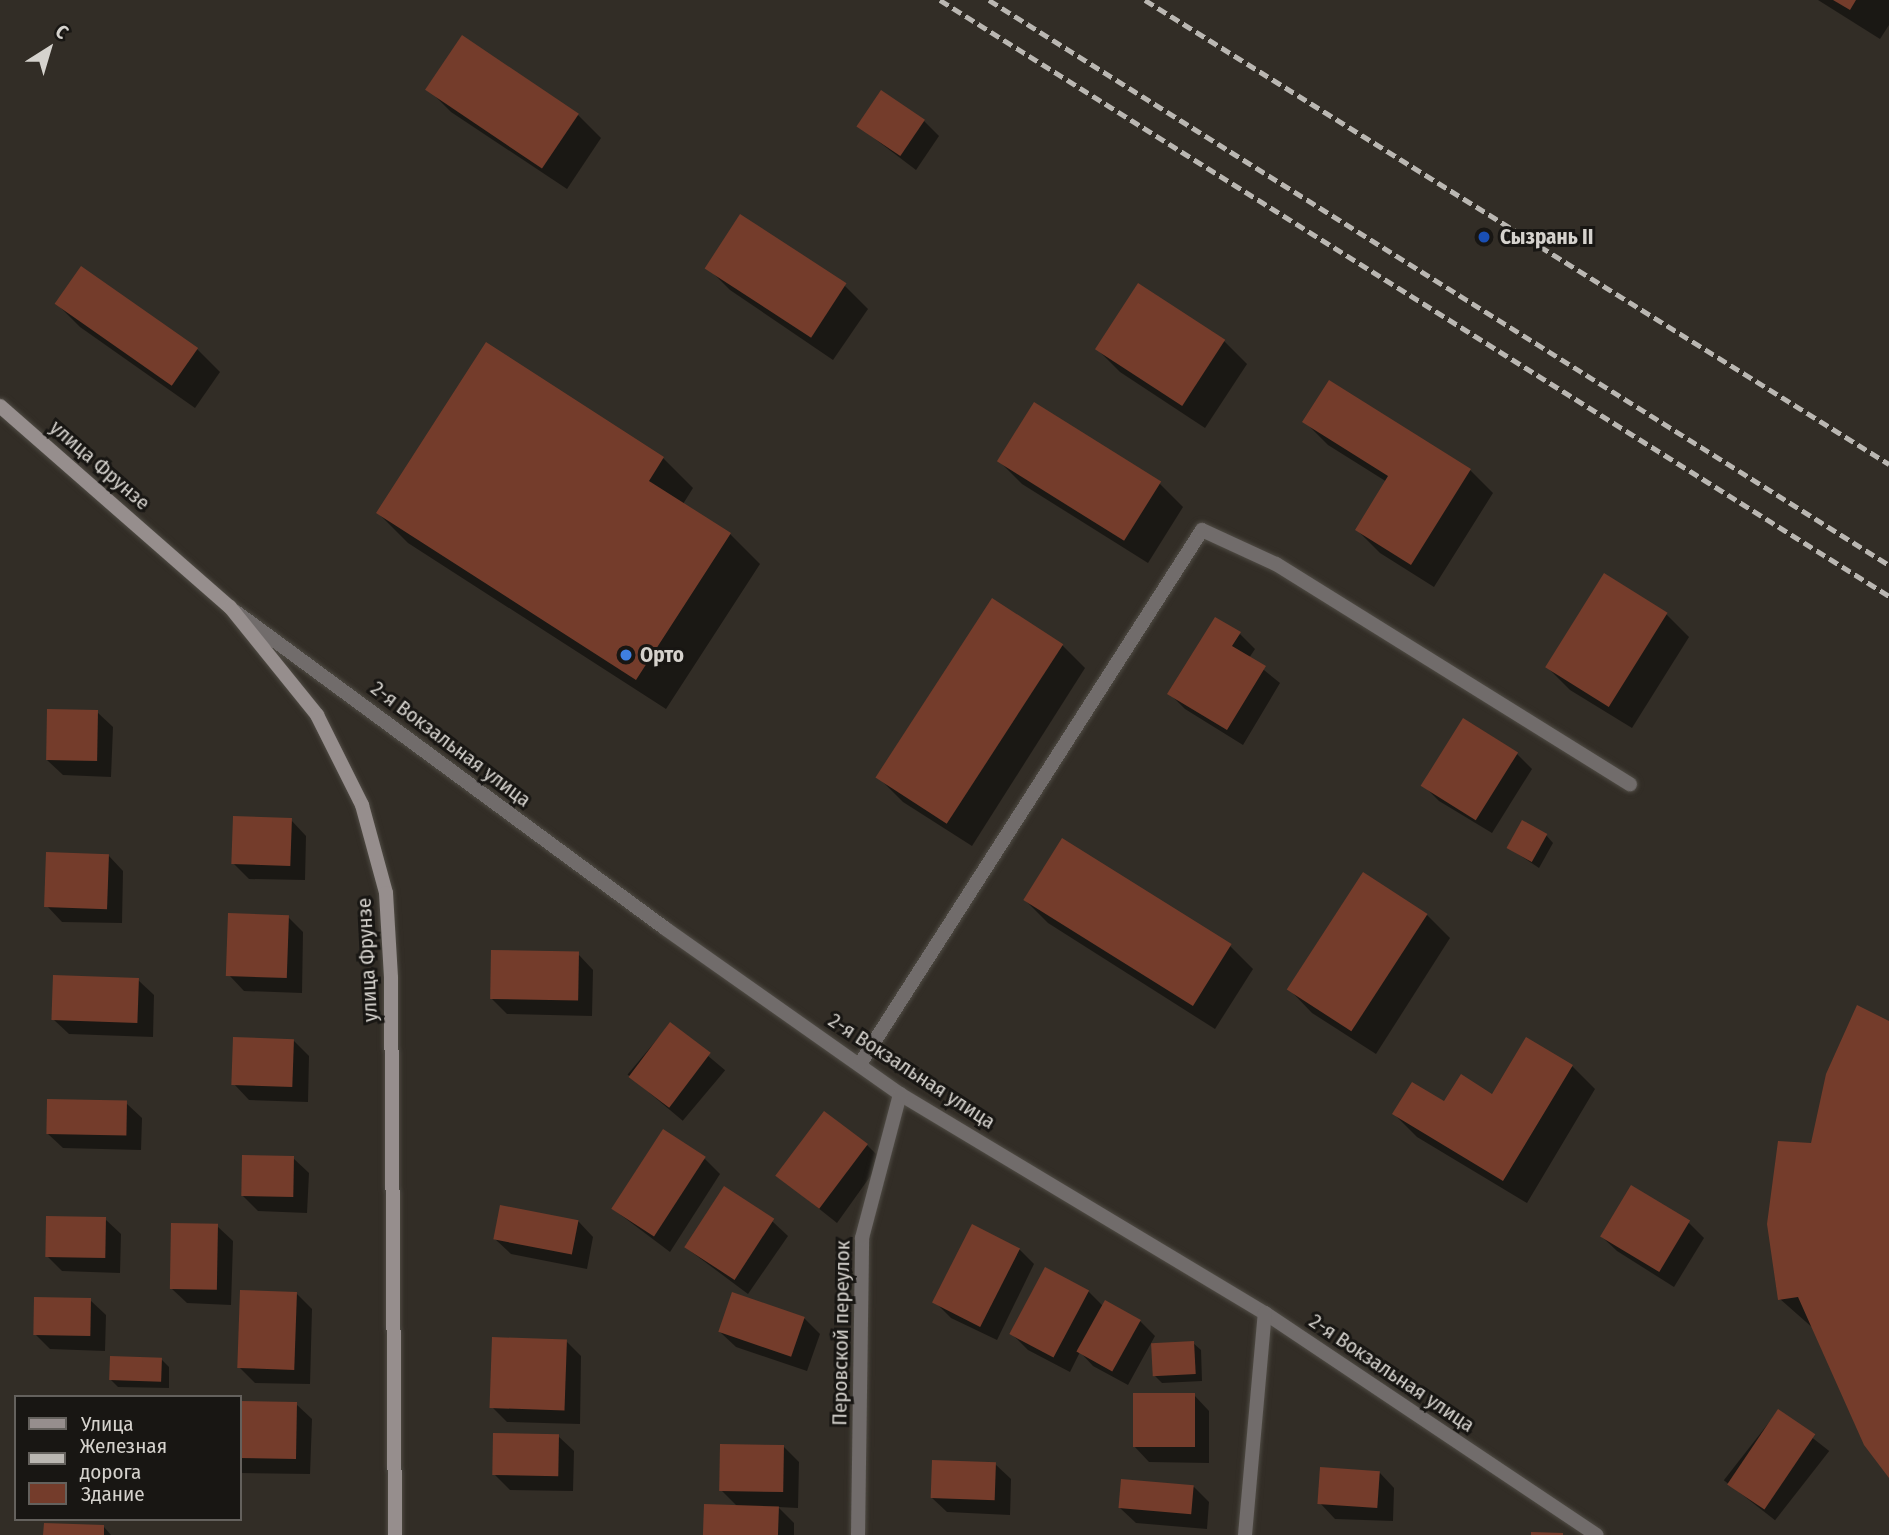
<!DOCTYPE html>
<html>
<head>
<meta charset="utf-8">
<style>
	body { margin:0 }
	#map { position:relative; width:1889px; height:1535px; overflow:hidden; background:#322d26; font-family:"Fira Sans Condensed",sans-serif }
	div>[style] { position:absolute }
	.shadow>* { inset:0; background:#0007; transform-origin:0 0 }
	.building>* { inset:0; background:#743c2b; transform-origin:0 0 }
	.roads { filter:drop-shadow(0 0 2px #4f4b44) drop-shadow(0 0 2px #4f4b44) }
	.street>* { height:14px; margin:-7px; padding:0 7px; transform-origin:7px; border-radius:7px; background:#716c6b }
	.secondary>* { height:14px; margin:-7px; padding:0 7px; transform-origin:7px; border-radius:7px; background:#968e8d }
	.rail>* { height:5px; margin-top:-2.5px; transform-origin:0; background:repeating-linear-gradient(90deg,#bab7b2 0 10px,transparent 0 15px) }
	.dots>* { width:19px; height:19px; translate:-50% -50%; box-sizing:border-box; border:4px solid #181613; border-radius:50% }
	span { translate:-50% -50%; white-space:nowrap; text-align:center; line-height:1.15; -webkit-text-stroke:6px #181613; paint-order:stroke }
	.poi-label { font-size:21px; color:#d5d2cd; font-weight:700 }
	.left { translate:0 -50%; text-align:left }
	.street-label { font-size:21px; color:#d5d2cd }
	.legend { position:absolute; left:14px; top:1395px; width:228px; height:126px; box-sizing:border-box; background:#181613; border:2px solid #64615d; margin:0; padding:9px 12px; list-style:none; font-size:21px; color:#d5d2cd }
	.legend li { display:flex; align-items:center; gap:14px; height:35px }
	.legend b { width:35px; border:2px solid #64615d }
	.north { position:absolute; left:14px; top:14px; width:70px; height:70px; -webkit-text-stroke:5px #181613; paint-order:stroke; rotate:37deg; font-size:19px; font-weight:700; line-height:28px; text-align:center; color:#d5d2cd }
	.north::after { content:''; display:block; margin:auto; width:24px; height:32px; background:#d5d2cd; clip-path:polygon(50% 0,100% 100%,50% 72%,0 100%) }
</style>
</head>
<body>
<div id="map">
	<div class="shadow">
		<div style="clip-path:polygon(1818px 0,1889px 0,1889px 25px,1880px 39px)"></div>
		<div style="clip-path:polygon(463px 38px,578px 115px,601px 138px,567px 189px,451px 112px,428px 89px)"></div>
		<div style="clip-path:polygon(924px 121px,939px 136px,916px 170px,858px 126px)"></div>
		<div style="clip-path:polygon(741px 217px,845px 286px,868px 309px,833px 360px,730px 290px,707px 267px)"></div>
		<div style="clip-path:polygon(57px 304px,197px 349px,220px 372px,195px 408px,80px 327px)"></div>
		<div style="clip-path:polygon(1224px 341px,1247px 364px,1205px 428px,1120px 372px,1097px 349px)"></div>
		<div style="clip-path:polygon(1034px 404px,1160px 484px,1183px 507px,1148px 563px,1022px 484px,999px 461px)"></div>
		<div style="clip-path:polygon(1305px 422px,1470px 470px,1493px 493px,1434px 587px,1380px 553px,1357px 530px,1387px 482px,1328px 445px)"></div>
		<div style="clip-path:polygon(663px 458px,693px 488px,683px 504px,730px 534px,760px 564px,666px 709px,408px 543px,378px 513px)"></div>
		<div style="clip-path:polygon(1666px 614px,1689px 637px,1632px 728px,1570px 690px,1547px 667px)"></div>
		<div style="clip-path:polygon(1240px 634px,1255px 649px,1249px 658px,1280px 683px,1243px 745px,1185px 709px,1170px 694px)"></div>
		<div style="clip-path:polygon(1062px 645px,1085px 668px,972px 846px,903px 802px,880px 779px)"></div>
		<div style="clip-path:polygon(97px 712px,113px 727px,111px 777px,63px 775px,47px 760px)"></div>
		<div style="clip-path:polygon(1517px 754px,1532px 769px,1492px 833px,1439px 801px,1423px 785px)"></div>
		<div style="clip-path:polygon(291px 820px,306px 836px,305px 880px,249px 879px,233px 863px)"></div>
		<div style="clip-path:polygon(1546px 835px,1553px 843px,1539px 868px,1509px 848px)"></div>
		<div style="clip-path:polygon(108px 855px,123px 871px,122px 923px,62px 922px,47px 906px)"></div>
		<div style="clip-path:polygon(1364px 874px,1427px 915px,1450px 938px,1376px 1054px,1312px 1013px,1290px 990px)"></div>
		<div style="clip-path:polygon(1025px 900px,1230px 946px,1253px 969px,1215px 1029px,1048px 923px)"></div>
		<div style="clip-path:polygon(288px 917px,303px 932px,302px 993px,244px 991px,229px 975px)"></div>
		<div style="clip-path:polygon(578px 954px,593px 970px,592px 1016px,507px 1014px,491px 998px)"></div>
		<div style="clip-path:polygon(138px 980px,154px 995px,153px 1037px,69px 1034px,53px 1019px)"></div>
		<div style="clip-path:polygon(1889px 1023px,1889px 1475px,1814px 1329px,1780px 1299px,1812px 1145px)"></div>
		<div style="left:670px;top:1024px;width:72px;height:66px;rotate:40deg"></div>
		<div style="clip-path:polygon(294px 1041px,309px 1056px,308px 1102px,249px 1100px,234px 1084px)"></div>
		<div style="clip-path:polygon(1572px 1066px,1595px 1089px,1527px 1203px,1417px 1137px,1394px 1114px,1492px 1096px)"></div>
		<div style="clip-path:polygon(126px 1103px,142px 1118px,141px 1150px,63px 1148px,47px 1133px)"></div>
		<div style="clip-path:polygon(867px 1145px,882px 1160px,837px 1223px,778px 1176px)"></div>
		<div style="clip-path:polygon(293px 1158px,309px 1173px,307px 1213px,258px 1211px,243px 1196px)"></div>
		<div style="clip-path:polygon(705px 1159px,720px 1174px,670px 1252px,613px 1209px)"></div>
		<div style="clip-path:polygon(105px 1219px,121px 1234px,120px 1273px,62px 1271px,47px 1256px)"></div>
		<div style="clip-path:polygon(578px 1221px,593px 1237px,587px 1269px,511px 1254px,495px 1239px)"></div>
		<div style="clip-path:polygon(772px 1221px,788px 1236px,748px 1294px,685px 1247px)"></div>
		<div style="clip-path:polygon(1689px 1223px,1704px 1238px,1674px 1287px,1617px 1251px,1601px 1236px)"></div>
		<div style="clip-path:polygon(217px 1226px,233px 1241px,231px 1305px,187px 1303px,171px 1288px)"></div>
		<div style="clip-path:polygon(1019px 1249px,1034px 1264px,997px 1340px,951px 1318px,936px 1303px)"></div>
		<div style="clip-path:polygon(1088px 1291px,1103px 1306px,1140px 1321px,1155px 1336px,1128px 1385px,1093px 1366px,1080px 1352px,1070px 1372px,1028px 1350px,1013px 1335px)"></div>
		<div style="clip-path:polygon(297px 1294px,312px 1309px,310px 1384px,255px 1383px,239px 1367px)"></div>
		<div style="clip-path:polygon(90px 1300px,106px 1315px,105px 1351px,50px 1349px,35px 1334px)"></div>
		<div style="clip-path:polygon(804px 1318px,820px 1334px,807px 1371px,736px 1347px,720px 1332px)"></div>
		<div style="clip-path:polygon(566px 1341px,581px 1356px,580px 1424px,507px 1422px,492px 1407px)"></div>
		<div style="clip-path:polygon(1193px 1343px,1201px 1350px,1202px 1381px,1162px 1383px,1154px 1375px)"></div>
		<div style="clip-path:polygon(162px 1360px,169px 1367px,169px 1388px,118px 1387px,111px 1380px)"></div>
		<div style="clip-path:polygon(1194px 1395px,1209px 1411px,1209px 1463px,1149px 1462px,1134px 1446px)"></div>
		<div style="clip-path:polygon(240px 1402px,296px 1404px,312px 1419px,310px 1474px,240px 1473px)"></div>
		<div style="left:1778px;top:1411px;width:65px;height:88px;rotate:38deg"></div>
		<div style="clip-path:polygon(558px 1436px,574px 1451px,573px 1491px,510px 1490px,495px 1475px)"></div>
		<div style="clip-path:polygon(784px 1447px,799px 1462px,798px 1508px,778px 1507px,794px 1523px,794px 1535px,705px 1535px,738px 1507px,721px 1490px)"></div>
		<div style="clip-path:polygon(995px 1464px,1011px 1479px,1010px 1515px,947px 1512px,931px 1497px)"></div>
		<div style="clip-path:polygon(1379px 1472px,1394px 1488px,1393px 1521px,1335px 1519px,1320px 1503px)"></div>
		<div style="clip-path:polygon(1194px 1487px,1209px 1502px,1207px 1529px,1136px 1523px,1120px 1508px)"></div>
		<div style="clip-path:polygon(104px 1527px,111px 1535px,123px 1535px,45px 1535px)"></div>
	</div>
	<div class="building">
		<div style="clip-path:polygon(1833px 0,1856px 0,1850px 10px)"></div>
		<div style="left:462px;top:35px;width:141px;height:66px;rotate:34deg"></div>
		<div style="left:881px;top:90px;width:53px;height:44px;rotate:34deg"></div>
		<div style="left:740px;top:214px;width:127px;height:65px;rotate:33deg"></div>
		<div style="left:81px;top:266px;width:143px;height:46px;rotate:35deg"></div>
		<div style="left:1138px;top:283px;width:104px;height:79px;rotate:33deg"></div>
		<div style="clip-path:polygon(486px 342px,664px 457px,649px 481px,731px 533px,636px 680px,376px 513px)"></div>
		<div style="clip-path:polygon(1329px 380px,1471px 469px,1411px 565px,1355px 530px,1388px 476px,1302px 422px)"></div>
		<div style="left:1034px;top:402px;width:150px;height:70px;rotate:32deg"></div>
		<div style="left:1604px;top:573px;width:75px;height:111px;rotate:32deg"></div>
		<div style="left:992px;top:598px;width:85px;height:214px;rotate:33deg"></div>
		<div style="clip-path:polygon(1215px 617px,1241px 632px,1232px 646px,1266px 666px,1227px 730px,1167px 694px)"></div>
		<div style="left:47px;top:709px;width:51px;height:51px;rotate:1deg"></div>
		<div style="left:1463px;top:718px;width:65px;height:80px;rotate:32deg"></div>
		<div style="left:233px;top:816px;width:59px;height:48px;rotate:2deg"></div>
		<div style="left:1522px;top:820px;width:29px;height:32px;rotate:29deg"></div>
		<div style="left:1062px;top:838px;width:200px;height:73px;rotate:32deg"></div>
		<div style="left:46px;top:852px;width:63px;height:55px;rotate:2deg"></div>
		<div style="left:1363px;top:872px;width:77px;height:140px;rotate:33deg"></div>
		<div style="left:228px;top:913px;width:61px;height:63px;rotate:2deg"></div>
		<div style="left:491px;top:950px;width:88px;height:49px;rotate:1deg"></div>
		<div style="left:53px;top:975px;width:86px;height:45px;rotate:2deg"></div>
		<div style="clip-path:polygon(1857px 1005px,1889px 1021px,1889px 1478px,1864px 1445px,1798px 1297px,1778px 1300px,1767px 1224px,1778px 1141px,1811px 1143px,1826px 1074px)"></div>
		<div style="left:670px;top:1022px;width:51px;height:69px;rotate:37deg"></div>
		<div style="left:233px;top:1037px;width:61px;height:48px;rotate:2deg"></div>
		<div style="clip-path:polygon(1526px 1037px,1573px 1065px,1503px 1181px,1392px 1114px,1412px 1082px,1444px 1101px,1461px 1074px,1492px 1094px)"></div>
		<div style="left:47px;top:1099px;width:80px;height:35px;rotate:1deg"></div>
		<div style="left:824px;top:1111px;width:55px;height:81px;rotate:37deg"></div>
		<div style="left:663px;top:1129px;width:51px;height:95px;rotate:33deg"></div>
		<div style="left:242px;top:1155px;width:52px;height:41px;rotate:1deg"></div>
		<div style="left:1631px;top:1185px;width:69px;height:60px;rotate:31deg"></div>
		<div style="left:724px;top:1186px;width:60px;height:73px;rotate:33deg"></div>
		<div style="left:500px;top:1205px;width:80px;height:35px;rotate:11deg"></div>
		<div style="left:46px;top:1216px;width:60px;height:41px;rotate:1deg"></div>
		<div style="left:171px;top:1223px;width:47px;height:66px;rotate:1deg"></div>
		<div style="left:972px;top:1224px;width:54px;height:88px;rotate:27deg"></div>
		<div style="left:1045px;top:1267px;width:50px;height:76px;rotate:28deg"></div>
		<div style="left:240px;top:1290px;width:57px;height:78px;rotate:2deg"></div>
		<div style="left:732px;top:1292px;width:77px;height:42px;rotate:19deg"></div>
		<div style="left:34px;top:1297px;width:57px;height:38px;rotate:1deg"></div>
		<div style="left:1105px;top:1300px;width:41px;height:59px;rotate:29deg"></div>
		<div style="left:492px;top:1337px;width:75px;height:71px;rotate:2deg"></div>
		<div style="left:1194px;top:1341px;width:33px;height:43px;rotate:87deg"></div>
		<div style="left:110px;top:1356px;width:52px;height:24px;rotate:2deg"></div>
		<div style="left:1133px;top:1393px;width:62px;height:54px"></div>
		<div style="left:240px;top:1401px;width:57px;height:57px;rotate:1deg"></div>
		<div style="left:1778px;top:1409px;width:45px;height:91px;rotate:34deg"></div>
		<div style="left:493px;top:1433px;width:66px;height:42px;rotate:1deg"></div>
		<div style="left:720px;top:1444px;width:64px;height:47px;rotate:1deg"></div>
		<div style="left:932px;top:1460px;width:64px;height:38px;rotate:2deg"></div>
		<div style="left:1320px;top:1467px;width:60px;height:37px;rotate:4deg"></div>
		<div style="left:1121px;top:1479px;width:73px;height:29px;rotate:5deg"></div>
		<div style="left:704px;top:1504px;width:75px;height:31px;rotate:2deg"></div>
		<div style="clip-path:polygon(44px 1523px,104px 1525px,104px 1535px,43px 1535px)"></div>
		<div style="clip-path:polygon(1531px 1532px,1563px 1533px,1563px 1535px,1531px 1535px)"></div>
	</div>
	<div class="roads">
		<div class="street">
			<div style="left:236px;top:612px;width:534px;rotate:36.4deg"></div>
			<div style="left:666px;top:929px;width:286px;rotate:35.2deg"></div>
			<div style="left:900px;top:1094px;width:426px;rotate:31deg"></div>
			<div style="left:1265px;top:1313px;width:399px;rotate:33.8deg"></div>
			<div style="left:860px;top:1064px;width:634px;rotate:-57.36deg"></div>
			<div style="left:1202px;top:530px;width:81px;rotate:24.7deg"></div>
			<div style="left:1276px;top:564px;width:417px;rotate:31.9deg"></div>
			<div style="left:858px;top:1535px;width:297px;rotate:-89.2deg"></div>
			<div style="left:862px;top:1238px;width:149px;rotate:-75.2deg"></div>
			<div style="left:1245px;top:1535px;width:223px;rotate:-84.9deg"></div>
		</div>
		<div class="secondary">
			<div style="left:0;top:406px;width:305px;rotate:41.2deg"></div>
			<div style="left:230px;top:607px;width:139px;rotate:51.1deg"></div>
			<div style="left:317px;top:715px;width:101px;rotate:63.4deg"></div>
			<div style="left:362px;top:805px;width:91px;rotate:74.7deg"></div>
			<div style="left:386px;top:893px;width:85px;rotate:86.6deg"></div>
			<div style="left:391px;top:978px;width:557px;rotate:89.59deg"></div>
		</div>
	</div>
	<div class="rail">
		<div style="left:940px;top:0;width:1121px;rotate:32.13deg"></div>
		<div style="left:989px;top:0;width:1063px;rotate:32.12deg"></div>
		<div style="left:1145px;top:0;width:877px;rotate:31.95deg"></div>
	</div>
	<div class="dots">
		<div style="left:1484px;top:237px;background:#1a4fb4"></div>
		<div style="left:626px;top:655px;background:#3f7fe0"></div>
	</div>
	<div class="poi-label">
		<span class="left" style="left:1500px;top:237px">Сызрань II</span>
		<span class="left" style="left:640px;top:655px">Орто</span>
	</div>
	<div class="street-label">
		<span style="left:100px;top:465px;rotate:41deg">улица Фрунзе</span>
		<span style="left:451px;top:744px;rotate:37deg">2-я Вокзальная улица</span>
		<span style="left:367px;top:960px;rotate:-93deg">улица Фрунзе</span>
		<span style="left:912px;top:1071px;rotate:33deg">2-я Вокзальная улица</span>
		<span style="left:841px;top:1333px;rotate:-89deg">Перовской переулок</span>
		<span style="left:1392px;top:1373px;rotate:34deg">2-я Вокзальная улица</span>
	</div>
	<ul class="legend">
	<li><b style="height:9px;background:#968e8d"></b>Улица</li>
	<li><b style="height:9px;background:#bab7b2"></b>Железная дорога</li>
	<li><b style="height:19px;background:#743c2b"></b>Здание</li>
	</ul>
	<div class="north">С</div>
</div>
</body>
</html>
